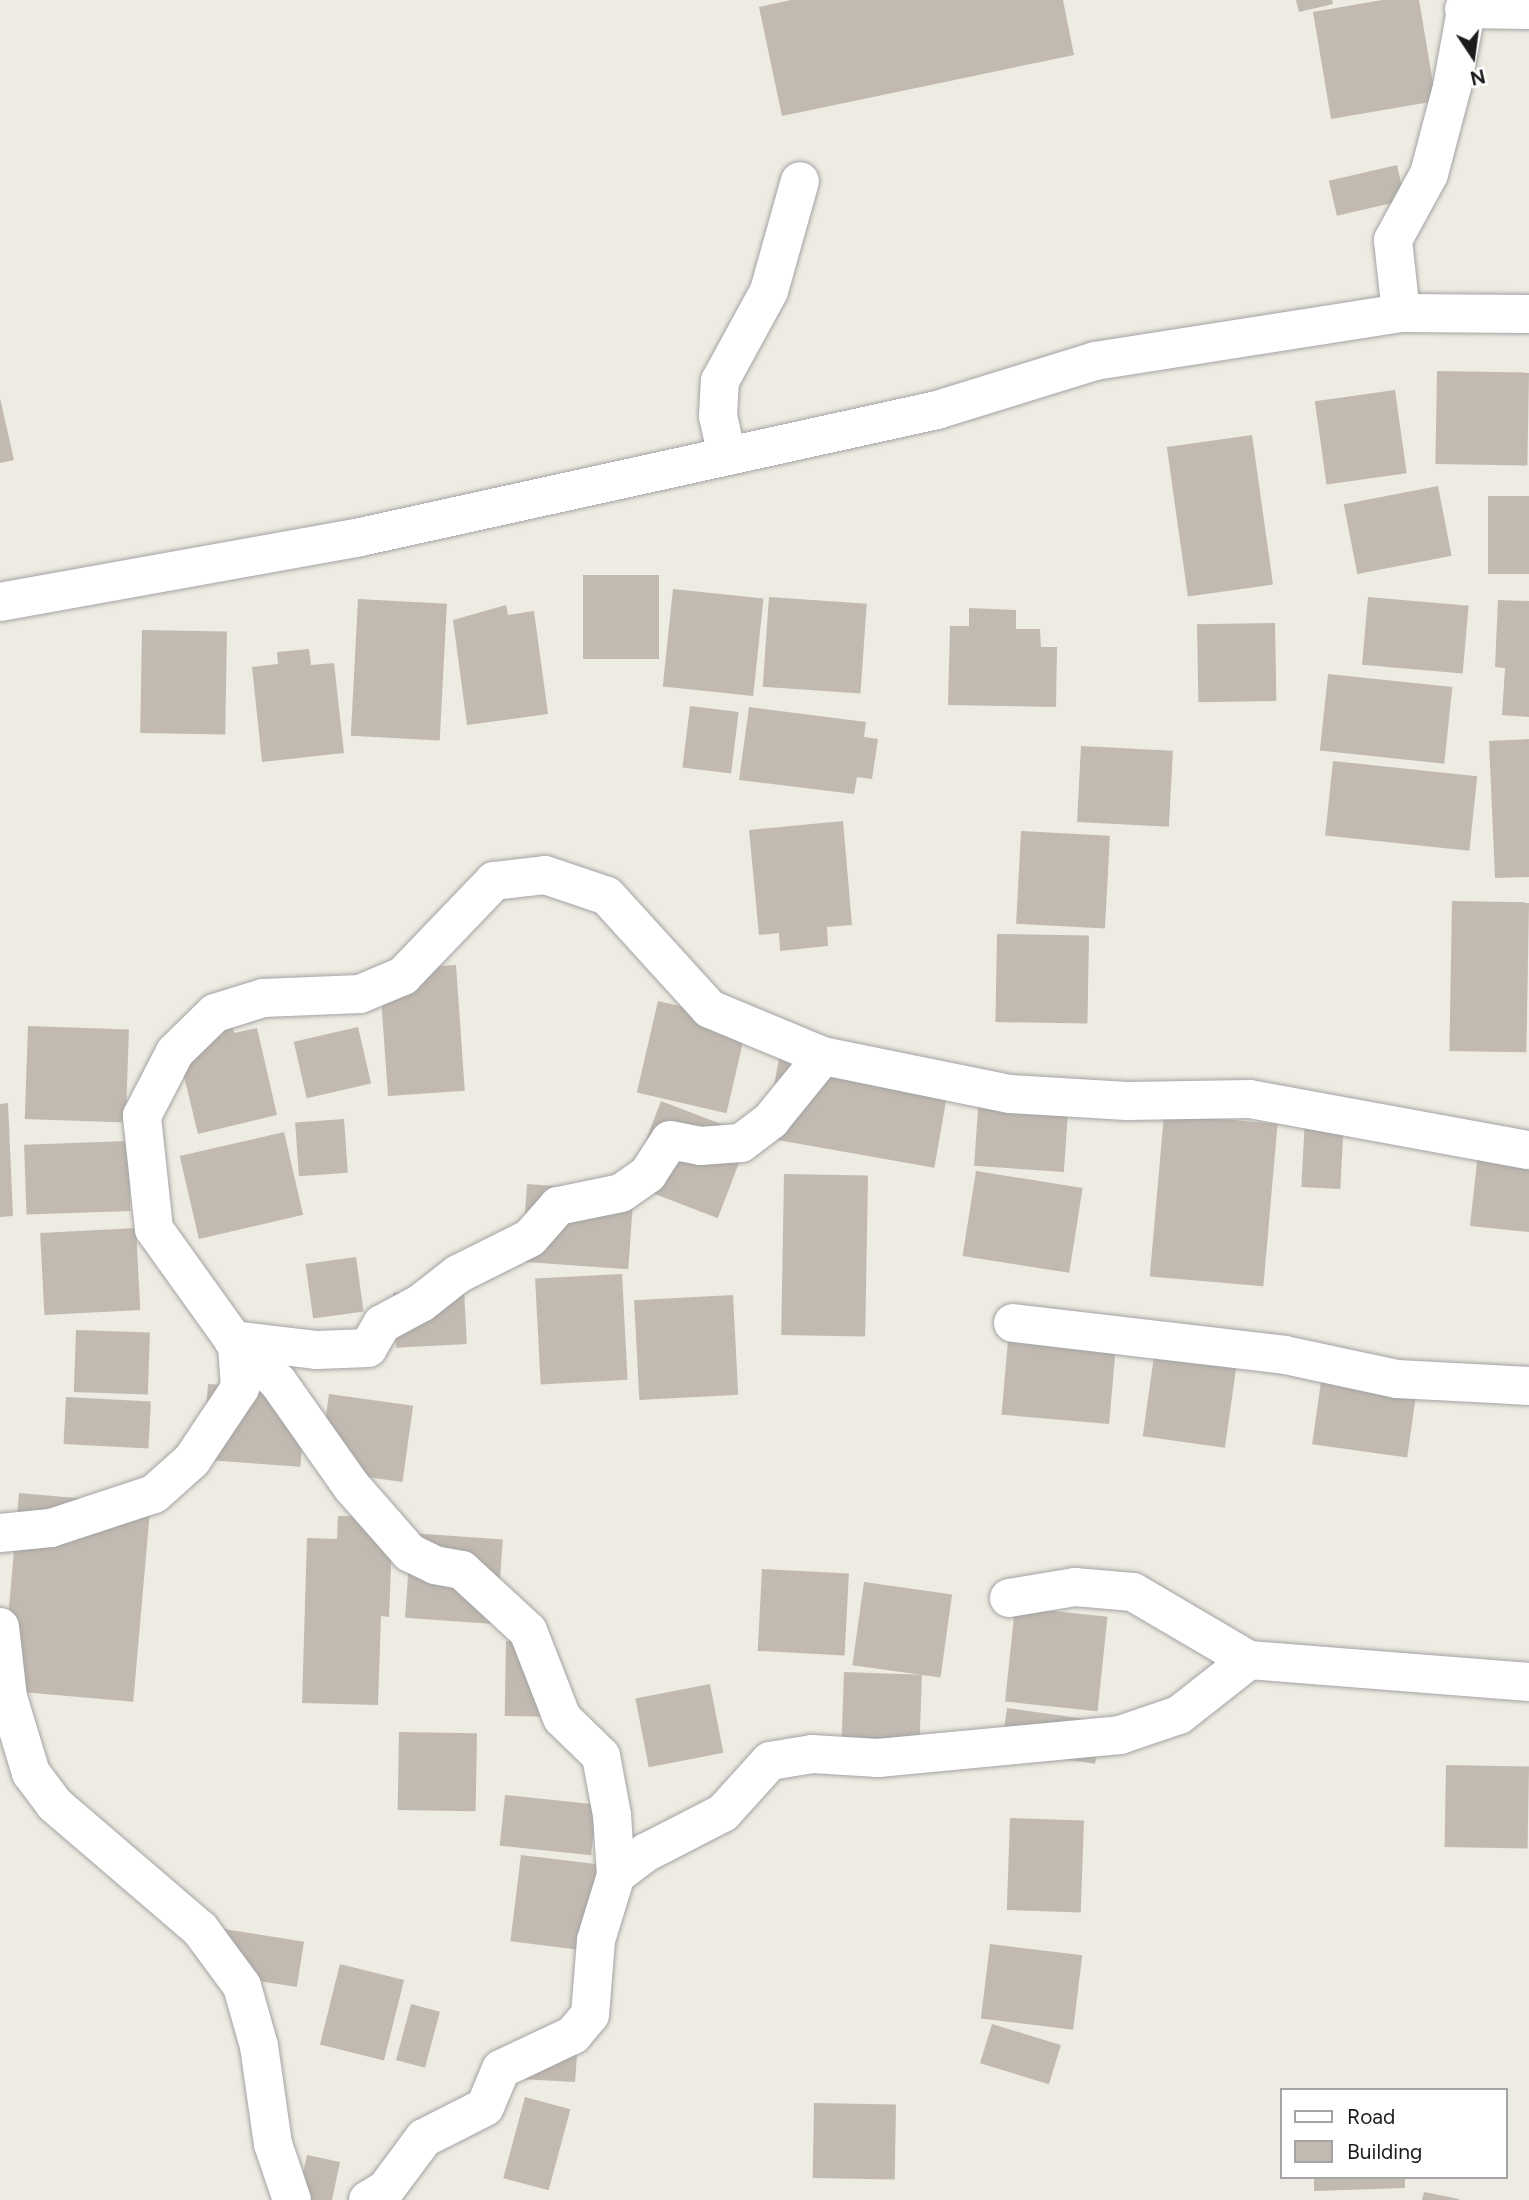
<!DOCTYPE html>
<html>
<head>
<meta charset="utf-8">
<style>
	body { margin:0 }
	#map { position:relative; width:1529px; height:2200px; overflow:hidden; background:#eeebe2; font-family:Figtree,sans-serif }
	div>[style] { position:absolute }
	.building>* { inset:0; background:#c2bab1; transform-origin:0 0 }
	.roads { filter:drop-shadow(0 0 2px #a3a3a3) drop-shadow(0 0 2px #a3a3a3) }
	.minor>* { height:38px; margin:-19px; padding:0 19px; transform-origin:19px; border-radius:19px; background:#fff }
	span { translate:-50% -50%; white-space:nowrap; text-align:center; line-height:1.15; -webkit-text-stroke:5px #fff; paint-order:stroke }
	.legend { position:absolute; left:1280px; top:2088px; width:228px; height:91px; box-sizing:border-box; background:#fff; border:2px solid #a4a4a4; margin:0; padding:9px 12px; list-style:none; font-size:21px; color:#1c1c1c }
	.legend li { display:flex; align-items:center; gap:14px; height:35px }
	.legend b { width:35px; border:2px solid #a4a4a4 }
	.north { position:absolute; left:1438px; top:21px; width:70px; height:70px; -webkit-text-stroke:5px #fff; paint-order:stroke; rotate:167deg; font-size:19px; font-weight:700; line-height:28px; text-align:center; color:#1c1c1c }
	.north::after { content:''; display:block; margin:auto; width:24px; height:32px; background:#1c1c1c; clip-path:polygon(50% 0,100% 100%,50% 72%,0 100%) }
</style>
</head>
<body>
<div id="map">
	<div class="building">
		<div style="clip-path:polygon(791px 0,1063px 0,1074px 55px,782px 116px,759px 7px)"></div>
		<div style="clip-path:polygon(1296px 0,1332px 0,1333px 4px,1299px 12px)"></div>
		<div style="clip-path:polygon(1382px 0,1419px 0,1436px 101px,1331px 119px,1313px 12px)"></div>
		<div style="left:1397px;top:165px;width:36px;height:70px;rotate:77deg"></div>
		<div style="left:1437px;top:371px;width:92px;height:93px;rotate:1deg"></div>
		<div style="left:1395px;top:390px;width:84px;height:81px;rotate:82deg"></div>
		<div style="clip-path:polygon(0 398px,14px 460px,0 463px)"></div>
		<div style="left:1252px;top:435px;width:151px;height:86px;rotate:82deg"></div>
		<div style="left:1438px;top:486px;width:71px;height:96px;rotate:79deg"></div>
		<div style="left:1488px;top:496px;width:41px;height:78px"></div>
		<div style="left:583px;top:575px;width:76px;height:84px"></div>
		<div style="left:673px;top:589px;width:91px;height:98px;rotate:6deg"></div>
		<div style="left:769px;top:597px;width:98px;height:90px;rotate:4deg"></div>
		<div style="left:1368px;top:597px;width:101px;height:68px;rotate:5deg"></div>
		<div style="left:358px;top:599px;width:89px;height:137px;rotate:3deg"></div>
		<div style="clip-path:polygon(1498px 600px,1529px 601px,1529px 717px,1502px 715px,1505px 668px,1495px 667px)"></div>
		<div style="clip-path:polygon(506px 605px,508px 615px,534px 611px,548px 714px,467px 725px,453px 620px)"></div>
		<div style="clip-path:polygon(969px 608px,1016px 610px,1016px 629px,1040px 629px,1041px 647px,1057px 647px,1056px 707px,948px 705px,950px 626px,969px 626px)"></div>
		<div style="left:1275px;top:623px;width:78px;height:78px;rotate:89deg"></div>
		<div style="left:142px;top:630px;width:85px;height:103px;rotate:1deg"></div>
		<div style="clip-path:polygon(309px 649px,311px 665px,334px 663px,344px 753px,262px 762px,252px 667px,278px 664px,277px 652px)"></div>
		<div style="left:1328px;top:674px;width:125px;height:77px;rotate:6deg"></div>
		<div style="left:690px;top:706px;width:49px;height:62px;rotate:7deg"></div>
		<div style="clip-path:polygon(749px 707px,866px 722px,864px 737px,878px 739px,872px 779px,857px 777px,854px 794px,739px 780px)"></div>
		<div style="clip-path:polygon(1529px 739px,1529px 877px,1495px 878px,1489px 741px)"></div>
		<div style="left:1081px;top:746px;width:92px;height:76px;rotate:3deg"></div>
		<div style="left:1333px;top:761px;width:145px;height:75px;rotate:6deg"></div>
		<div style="clip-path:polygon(843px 821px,852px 925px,827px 927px,828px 946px,780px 951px,779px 933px,759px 935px,749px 830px)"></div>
		<div style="left:1021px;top:831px;width:89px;height:93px;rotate:3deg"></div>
		<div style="left:1452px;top:901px;width:77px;height:150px;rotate:1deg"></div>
		<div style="left:997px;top:934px;width:92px;height:88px;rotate:1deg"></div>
		<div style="left:456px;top:965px;width:126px;height:77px;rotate:86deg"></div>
		<div style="left:658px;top:1001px;width:92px;height:94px;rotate:13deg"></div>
		<div style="clip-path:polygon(230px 1015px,234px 1033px,257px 1028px,277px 1115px,198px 1134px,175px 1039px)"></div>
		<div style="left:28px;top:1026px;width:101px;height:93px;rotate:2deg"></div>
		<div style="left:358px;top:1027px;width:58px;height:66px;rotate:77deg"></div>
		<div style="left:779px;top:1058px;width:172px;height:81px;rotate:10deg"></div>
		<div style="left:980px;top:1081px;width:90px;height:85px;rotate:4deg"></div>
		<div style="left:661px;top:1101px;width:95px;height:89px;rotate:21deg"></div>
		<div style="clip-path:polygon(8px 1103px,13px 1216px,0 1217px,0 1104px)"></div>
		<div style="left:1164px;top:1114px;width:114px;height:163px;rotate:5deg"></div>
		<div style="left:1305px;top:1117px;width:39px;height:70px;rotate:3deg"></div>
		<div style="left:344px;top:1119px;width:54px;height:49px;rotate:86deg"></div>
		<div style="left:284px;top:1132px;width:85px;height:107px;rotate:77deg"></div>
		<div style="left:128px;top:1141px;width:70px;height:104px;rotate:88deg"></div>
		<div style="clip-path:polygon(1479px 1144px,1529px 1149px,1529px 1232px,1470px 1226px)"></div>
		<div style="left:976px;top:1171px;width:108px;height:86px;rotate:9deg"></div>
		<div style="left:784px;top:1174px;width:84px;height:161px;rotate:1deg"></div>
		<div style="left:527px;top:1184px;width:107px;height:78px;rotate:4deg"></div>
		<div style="left:136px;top:1228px;width:82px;height:96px;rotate:87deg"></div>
		<div style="left:356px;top:1257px;width:55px;height:51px;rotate:82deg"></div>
		<div style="left:622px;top:1274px;width:106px;height:87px;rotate:87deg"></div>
		<div style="left:464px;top:1289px;width:55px;height:71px;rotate:87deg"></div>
		<div style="left:733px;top:1295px;width:100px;height:99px;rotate:87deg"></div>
		<div style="left:1009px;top:1329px;width:108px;height:86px;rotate:5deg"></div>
		<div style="left:76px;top:1330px;width:74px;height:62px;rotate:2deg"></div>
		<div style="left:1154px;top:1356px;width:83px;height:81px;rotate:8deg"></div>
		<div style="left:1323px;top:1367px;width:96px;height:78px;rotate:8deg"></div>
		<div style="left:208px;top:1384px;width:98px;height:76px;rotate:4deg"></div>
		<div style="left:329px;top:1394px;width:85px;height:77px;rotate:8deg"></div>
		<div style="left:66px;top:1397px;width:85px;height:47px;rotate:3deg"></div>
		<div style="left:19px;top:1493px;width:132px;height:198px;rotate:5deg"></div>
		<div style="clip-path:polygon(338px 1516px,393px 1517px,389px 1617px,381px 1616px,378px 1705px,302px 1703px,307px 1538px,337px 1539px)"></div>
		<div style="left:411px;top:1533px;width:92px;height:85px;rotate:4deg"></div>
		<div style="left:762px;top:1569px;width:87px;height:82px;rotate:3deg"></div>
		<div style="left:864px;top:1582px;width:89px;height:84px;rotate:8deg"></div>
		<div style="left:1015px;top:1607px;width:93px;height:95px;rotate:6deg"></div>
		<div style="left:506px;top:1641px;width:40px;height:75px;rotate:1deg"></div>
		<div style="left:844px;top:1672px;width:78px;height:70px;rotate:2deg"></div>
		<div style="left:710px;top:1684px;width:70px;height:76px;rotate:79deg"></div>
		<div style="left:1007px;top:1708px;width:95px;height:43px;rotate:8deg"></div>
		<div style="left:399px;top:1732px;width:78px;height:78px;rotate:1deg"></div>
		<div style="left:1446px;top:1765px;width:83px;height:82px;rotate:1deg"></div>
		<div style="left:505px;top:1795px;width:92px;height:51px;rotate:6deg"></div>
		<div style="left:1010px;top:1818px;width:74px;height:92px;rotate:2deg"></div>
		<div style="left:521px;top:1855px;width:83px;height:87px;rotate:7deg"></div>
		<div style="left:224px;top:1929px;width:81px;height:46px;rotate:9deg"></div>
		<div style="left:990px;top:1944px;width:93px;height:75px;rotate:7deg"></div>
		<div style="left:340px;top:1964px;width:66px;height:83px;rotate:14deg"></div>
		<div style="left:411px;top:2004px;width:30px;height:58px;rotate:15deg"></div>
		<div style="left:992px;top:2024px;width:72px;height:41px;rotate:17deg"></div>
		<div style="clip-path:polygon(578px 2041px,575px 2082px,519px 2079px)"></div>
		<div style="left:525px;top:2097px;width:47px;height:84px;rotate:15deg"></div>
		<div style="left:814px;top:2103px;width:82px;height:75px;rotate:1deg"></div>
		<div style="clip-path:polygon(307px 2155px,340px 2162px,332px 2200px,297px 2200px)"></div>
		<div style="clip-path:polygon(1314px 2177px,1405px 2177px,1405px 2188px,1314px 2191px)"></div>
		<div style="clip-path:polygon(1424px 2192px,1459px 2199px,1459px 2200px,1422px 2200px)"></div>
	</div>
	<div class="roads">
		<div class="minor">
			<div style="left:1464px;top:9px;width:65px;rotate:0.9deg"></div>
			<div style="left:1401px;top:313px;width:73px;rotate:-96.3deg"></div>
			<div style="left:1393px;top:240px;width:75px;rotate:-61.4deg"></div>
			<div style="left:1429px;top:174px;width:90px;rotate:-75.2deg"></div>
			<div style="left:1452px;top:87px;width:88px;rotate:-79.6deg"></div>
			<div style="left:727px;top:456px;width:41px;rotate:-102.7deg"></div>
			<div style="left:718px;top:416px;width:35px;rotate:-87deg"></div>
			<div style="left:720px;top:381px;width:102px;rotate:-61.4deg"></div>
			<div style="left:769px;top:291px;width:114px;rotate:-74.3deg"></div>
			<div style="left:0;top:602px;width:362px;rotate:-10.2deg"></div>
			<div style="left:356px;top:538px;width:595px;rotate:-12.42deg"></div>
			<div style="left:937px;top:410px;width:165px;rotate:-17.2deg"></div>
			<div style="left:1095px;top:361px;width:310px;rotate:-8.9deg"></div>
			<div style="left:1401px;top:313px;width:128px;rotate:0.4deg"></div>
			<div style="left:1013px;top:1323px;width:274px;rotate:6.7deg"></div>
			<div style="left:1285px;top:1355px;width:115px;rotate:12.1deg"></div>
			<div style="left:1397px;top:1379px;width:132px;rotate:3deg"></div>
			<div style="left:233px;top:1340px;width:85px;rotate:6.8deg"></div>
			<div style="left:317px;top:1350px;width:51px;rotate:-2.2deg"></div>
			<div style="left:368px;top:1348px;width:28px;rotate:-60deg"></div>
			<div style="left:382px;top:1324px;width:44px;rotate:-28.3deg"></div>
			<div style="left:421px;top:1303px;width:47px;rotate:-38.1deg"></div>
			<div style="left:458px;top:1274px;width:80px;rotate:-26.6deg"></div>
			<div style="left:530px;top:1238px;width:43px;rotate:-48.8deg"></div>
			<div style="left:558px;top:1206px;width:64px;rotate:-11.7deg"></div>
			<div style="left:621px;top:1193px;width:33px;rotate:-35deg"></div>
			<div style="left:648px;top:1174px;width:40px;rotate:-57.1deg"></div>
			<div style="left:670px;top:1140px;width:31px;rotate:11deg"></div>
			<div style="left:700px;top:1146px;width:41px;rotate:-4.2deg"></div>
			<div style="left:741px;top:1143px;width:38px;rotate:-37deg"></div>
			<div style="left:771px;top:1120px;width:82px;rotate:-50.9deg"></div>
			<div style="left:0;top:1533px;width:51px;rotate:-5.6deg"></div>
			<div style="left:51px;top:1528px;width:108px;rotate:-18.3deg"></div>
			<div style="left:154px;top:1494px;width:51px;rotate:-41.8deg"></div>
			<div style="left:192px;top:1460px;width:87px;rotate:-56.3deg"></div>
			<div style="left:240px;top:1388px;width:43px;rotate:-94deg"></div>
			<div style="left:1009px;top:1598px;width:67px;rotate:-9.5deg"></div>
			<div style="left:1075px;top:1587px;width:58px;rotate:4.9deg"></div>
			<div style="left:1133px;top:1592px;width:134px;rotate:30.4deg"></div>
			<div style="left:1249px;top:1660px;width:281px;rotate:4.5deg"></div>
			<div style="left:0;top:1627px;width:70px;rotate:83.5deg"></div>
			<div style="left:8px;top:1697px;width:79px;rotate:73.2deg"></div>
			<div style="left:31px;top:1773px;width:39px;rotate:53deg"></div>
			<div style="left:54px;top:1804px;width:192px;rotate:40.6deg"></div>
			<div style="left:200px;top:1929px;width:71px;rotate:53.6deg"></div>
			<div style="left:242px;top:1986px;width:62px;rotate:74.2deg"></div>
			<div style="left:259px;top:2046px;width:99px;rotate:81.9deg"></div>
			<div style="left:273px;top:2144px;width:59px;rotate:71.3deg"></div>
			<div style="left:616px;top:1875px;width:60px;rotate:-93.8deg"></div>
			<div style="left:612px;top:1815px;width:60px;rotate:-100.6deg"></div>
			<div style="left:601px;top:1756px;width:54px;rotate:-135.7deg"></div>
			<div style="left:562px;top:1718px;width:93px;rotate:-111.3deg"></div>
			<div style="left:528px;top:1631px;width:90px;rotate:-137.3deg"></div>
			<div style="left:462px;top:1570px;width:27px;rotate:-170deg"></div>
			<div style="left:435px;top:1565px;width:28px;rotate:-154deg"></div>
			<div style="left:410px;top:1553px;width:88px;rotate:-131.3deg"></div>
			<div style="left:352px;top:1487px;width:128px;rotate:-125.2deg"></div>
			<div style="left:278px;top:1382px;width:55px;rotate:-137.9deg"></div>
			<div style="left:237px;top:1345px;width:143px;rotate:-125.6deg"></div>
			<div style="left:154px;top:1229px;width:114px;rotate:-96.1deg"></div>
			<div style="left:142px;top:1116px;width:72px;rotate:-62.7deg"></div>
			<div style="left:175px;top:1052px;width:56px;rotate:-44.3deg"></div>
			<div style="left:215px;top:1013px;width:50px;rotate:-17.4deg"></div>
			<div style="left:263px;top:998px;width:97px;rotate:-2.4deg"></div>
			<div style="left:360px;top:994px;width:47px;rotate:-22.7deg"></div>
			<div style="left:403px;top:976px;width:132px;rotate:-46.2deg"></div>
			<div style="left:494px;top:881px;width:51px;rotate:-6.7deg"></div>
			<div style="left:545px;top:875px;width:65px;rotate:18.7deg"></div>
			<div style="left:607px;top:896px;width:153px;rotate:47.7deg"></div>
			<div style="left:710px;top:1009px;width:122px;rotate:22.6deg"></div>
			<div style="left:823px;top:1056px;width:191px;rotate:11.5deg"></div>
			<div style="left:1010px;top:1094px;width:117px;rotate:3.4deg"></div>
			<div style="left:1127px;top:1101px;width:123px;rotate:-0.9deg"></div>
			<div style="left:1250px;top:1099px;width:284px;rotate:10.4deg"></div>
			<div style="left:368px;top:2200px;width:21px;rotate:-31deg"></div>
			<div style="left:386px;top:2189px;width:64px;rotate:-53.3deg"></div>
			<div style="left:424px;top:2138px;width:68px;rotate:-26.9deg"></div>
			<div style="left:485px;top:2107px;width:41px;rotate:-67.2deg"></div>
			<div style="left:501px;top:2069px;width:80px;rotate:-25.3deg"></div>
			<div style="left:573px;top:2035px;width:26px;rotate:-50deg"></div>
			<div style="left:590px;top:2015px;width:75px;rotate:-85.4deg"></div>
			<div style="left:596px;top:1940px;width:68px;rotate:-72.9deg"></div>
			<div style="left:616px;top:1875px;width:39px;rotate:-37deg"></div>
			<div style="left:647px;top:1852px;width:85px;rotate:-27.2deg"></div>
			<div style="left:723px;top:1813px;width:70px;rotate:-47.9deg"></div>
			<div style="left:770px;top:1761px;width:43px;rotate:-9.5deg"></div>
			<div style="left:812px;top:1754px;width:66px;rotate:3.5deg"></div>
			<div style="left:878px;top:1758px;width:243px;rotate:-5.4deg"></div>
			<div style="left:1120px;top:1735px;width:62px;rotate:-18.7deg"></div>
			<div style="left:1179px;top:1715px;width:89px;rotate:-38.2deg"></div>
		</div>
	</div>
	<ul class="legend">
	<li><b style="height:9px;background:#fff"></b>Road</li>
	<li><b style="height:19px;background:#c2bab1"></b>Building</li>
	</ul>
	<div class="north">N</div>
</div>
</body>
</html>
